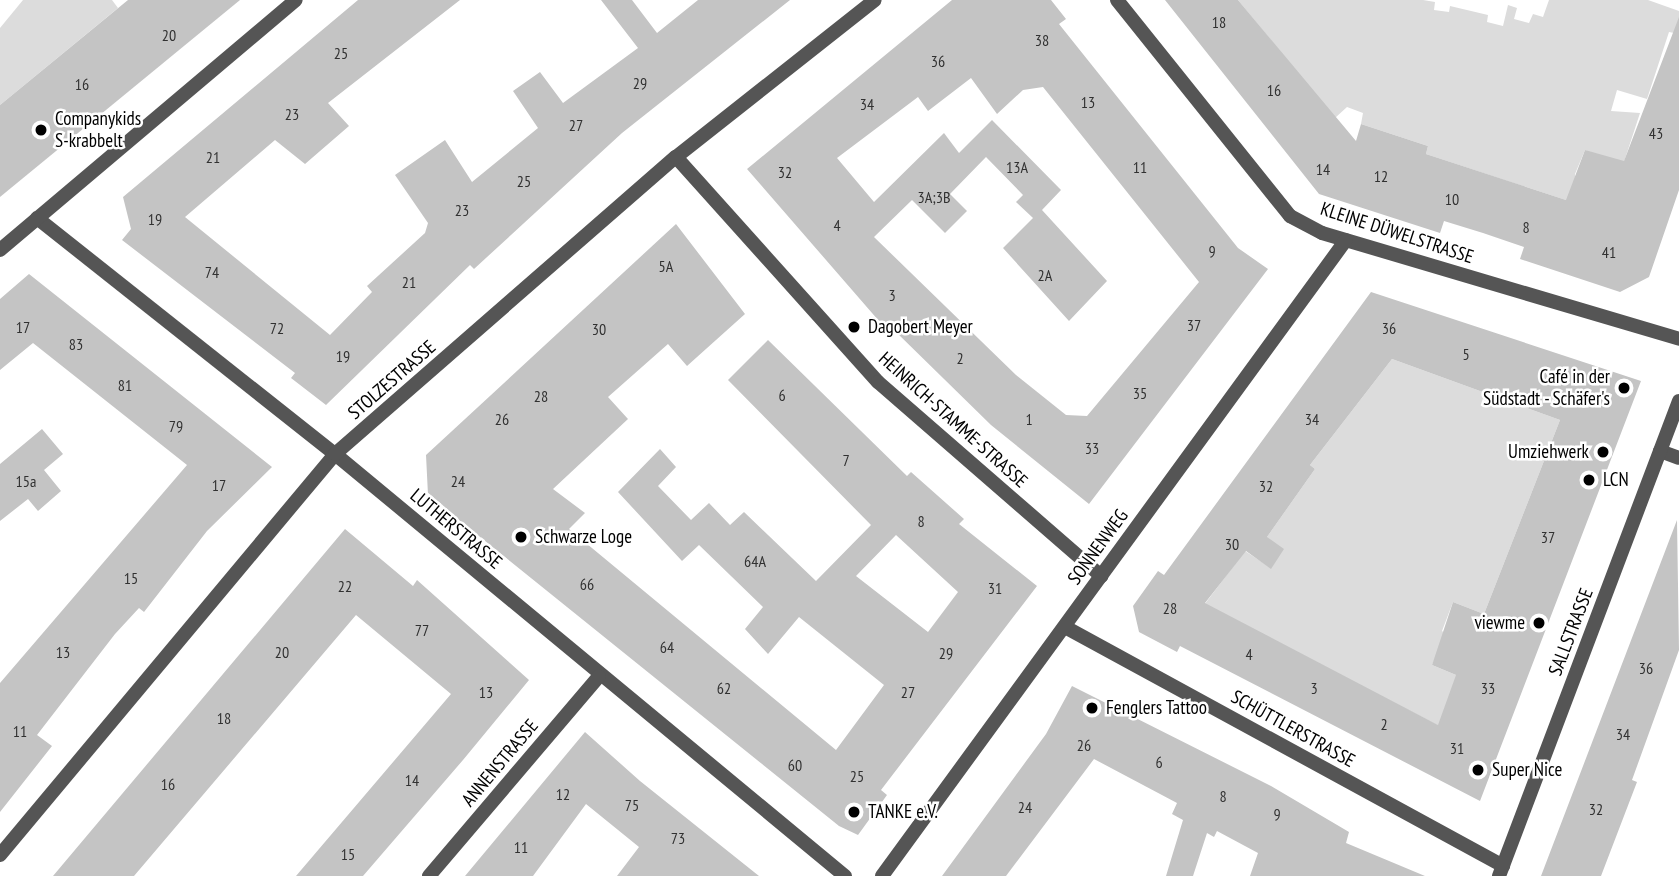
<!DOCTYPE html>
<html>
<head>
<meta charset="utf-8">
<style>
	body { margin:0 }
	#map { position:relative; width:1679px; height:876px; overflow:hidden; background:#fff; font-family:"PT Sans Narrow",sans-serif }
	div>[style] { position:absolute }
	.green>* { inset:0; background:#dcdcdc }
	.building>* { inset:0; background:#c4c4c4 }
	.minor>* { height:14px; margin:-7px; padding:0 7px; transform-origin:7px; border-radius:7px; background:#555 }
	.tertiary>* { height:14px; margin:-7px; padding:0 7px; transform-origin:7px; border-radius:7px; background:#555 }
	.dots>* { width:19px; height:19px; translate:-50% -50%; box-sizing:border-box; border:4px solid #fff; border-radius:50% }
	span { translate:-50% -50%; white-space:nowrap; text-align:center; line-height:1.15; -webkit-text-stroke:5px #fff; paint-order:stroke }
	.number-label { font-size:16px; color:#313131 }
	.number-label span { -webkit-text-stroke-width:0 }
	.poi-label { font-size:19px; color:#000 }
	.left { translate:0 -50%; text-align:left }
	.right { translate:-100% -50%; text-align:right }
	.street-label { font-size:19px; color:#000 }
</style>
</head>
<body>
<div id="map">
	<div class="green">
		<div style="clip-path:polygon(23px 0,112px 0,118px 8px,0 105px,0 28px)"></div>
		<div style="clip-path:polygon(1238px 0,1423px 0,1435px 2px,1434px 10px,1449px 12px,1450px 6px,1488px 15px,1487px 22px,1503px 26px,1508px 5px,1517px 8px,1514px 19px,1529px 23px,1533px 14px,1543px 17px,1549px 0,1648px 0,1679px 11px,1679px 34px,1669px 32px,1647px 99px,1617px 90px,1611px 111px,1640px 113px,1622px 168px,1585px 150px,1575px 174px,1575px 203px,1426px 154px,1428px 146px,1361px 124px,1363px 113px,1347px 107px,1335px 118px)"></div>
		<div style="clip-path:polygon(1392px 359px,1560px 420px,1484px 614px,1453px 602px,1442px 631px,1446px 634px,1432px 665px,1456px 675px,1453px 733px,1204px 605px,1245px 551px,1271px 568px,1267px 537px,1315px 469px,1310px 465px)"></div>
	</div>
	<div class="building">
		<div style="clip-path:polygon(128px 0,240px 0,0 197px,0 105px)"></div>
		<div style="clip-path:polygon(358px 0,460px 0,328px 103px,349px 126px,305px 164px,275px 140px,185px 217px,330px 335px,372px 292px,367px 286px,425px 233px,428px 223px,395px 175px,445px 140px,472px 182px,538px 128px,513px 91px,540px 72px,563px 103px,638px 48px,601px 0,632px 0,657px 33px,698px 0,790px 0,622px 133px,474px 269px,470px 265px,326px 405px,291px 378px,295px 373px,122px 240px,131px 229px,123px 197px)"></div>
		<div style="clip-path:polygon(evenodd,952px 0,1051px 0,1066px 19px,1059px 24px,1238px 248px,1268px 269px,1089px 504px,991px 425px,896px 332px,892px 336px,747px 169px,952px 0,971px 78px,997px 114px,1023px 90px,1043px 87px,1199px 282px,1087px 416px,1066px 415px,1016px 375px,874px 237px,912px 200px,945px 233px,967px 211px,950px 194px,986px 157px,1023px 195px,1016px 202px,1033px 218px,1003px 248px,1069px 321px,1107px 281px,1042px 210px,1061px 190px,992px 120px,959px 153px,944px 133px,874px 202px,837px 158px,918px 97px,928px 111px,971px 78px)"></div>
		<div style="clip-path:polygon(1165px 0,1238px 0,1356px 141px,1361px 124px,1428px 146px,1426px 154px,1566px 200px,1585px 150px,1624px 161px,1679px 17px,1679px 190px,1649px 277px,1620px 292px,1520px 259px,1524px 247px,1483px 233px,1444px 221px,1440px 233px,1319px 194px)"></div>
		<div style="clip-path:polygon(evenodd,676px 224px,745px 314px,687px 366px,668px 344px,608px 397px,628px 419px,553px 489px,585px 513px,569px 529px,836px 750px,884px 685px,799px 617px,768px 654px,745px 629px,763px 607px,699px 545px,682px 561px,618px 492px,660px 449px,676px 467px,658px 486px,691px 520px,709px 503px,730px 525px,744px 512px,816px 581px,871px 525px,728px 380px,768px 340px,907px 476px,911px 472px,964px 519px,959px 524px,1037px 586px,881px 790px,887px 795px,858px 835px,839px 826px,428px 495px,426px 455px,676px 224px,896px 535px,958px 592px,928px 632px,856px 576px,896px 535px)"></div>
		<div style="clip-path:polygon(29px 274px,272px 467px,207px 531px,144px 612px,139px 608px,115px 634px,37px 735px,52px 746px,0 812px,0 683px,187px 465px,33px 343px,0 370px,0 299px)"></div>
		<div style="clip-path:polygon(evenodd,1371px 292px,1641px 381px,1480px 801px,1180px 646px,1177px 652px,1139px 632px,1133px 606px,1158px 571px,1164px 575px,1371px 292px,1392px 359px,1560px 420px,1484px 614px,1453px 602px,1432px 665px,1456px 675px,1438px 725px,1205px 603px,1246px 551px,1271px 569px,1284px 549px,1267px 537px,1315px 469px,1310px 465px,1392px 359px)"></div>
		<div style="clip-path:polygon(42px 429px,63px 454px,44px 470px,61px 491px,38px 511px,28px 499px,0 521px,0 464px)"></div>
		<div style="clip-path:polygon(1677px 520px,1679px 650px,1632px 780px,1637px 782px,1601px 876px,1541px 876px)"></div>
		<div style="clip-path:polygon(345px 529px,413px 586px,417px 580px,529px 680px,463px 760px,363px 876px,296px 876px,451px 694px,356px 615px,134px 876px,53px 876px)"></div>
		<div style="clip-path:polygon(1072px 686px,1271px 786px,1349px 832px,1346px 843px,1425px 876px,1250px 876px,1258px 853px,1217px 831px,1214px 837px,1207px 833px,1193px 876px,1166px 876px,1183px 820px,1172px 814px,1177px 803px,1094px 759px,1006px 876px,942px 876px,1046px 734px)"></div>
		<div style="clip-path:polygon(585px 732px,640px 781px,759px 876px,617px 876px,639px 847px,586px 804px,533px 876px,465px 876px)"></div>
	</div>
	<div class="minor">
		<div style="left:1117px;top:0;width:277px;rotate:51.3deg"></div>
		<div style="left:1290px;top:216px;width:36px;rotate:28deg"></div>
		<div style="left:1322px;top:233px;width:372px;rotate:16.5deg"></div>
		<div style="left:676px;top:157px;width:302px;rotate:48.1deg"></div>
		<div style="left:878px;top:382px;width:296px;rotate:41deg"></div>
		<div style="left:37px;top:218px;width:380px;rotate:38.4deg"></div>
		<div style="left:335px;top:454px;width:662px;rotate:39.61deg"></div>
		<div style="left:0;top:250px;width:387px;rotate:-40.2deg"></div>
		<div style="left:1660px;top:451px;width:20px;rotate:20deg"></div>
		<div style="left:1065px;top:627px;width:499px;rotate:28.6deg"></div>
		<div style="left:0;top:855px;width:523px;rotate:-50.12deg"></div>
		<div style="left:335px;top:454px;width:452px;rotate:-41.1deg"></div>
		<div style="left:676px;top:157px;width:253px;rotate:-38.3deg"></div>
		<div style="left:429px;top:876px;width:262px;rotate:-49.6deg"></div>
		<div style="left:882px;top:876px;width:787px;rotate:-53.89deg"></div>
	</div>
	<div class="tertiary">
		<div style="left:1499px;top:876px;width:508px;rotate:-69.25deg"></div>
	</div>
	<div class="dots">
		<div style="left:41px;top:130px;background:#000"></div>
		<div style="left:854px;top:327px;background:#000"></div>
		<div style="left:1624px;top:388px;background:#000"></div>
		<div style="left:1603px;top:452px;background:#000"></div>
		<div style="left:1589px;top:480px;background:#000"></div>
		<div style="left:521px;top:537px;background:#000"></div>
		<div style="left:1539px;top:623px;background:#000"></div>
		<div style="left:1092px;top:708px;background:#000"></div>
		<div style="left:1478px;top:770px;background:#000"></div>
		<div style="left:854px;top:812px;background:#000"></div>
	</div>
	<div class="number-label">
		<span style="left:1219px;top:22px">18</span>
		<span style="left:169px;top:35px">20</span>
		<span style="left:1042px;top:40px">38</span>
		<span style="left:341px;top:53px">25</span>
		<span style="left:938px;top:61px">36</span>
		<span style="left:640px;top:83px">29</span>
		<span style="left:82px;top:84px">16</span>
		<span style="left:1274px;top:90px">16</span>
		<span style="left:1088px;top:102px">13</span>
		<span style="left:867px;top:104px">34</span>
		<span style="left:292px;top:114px">23</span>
		<span style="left:576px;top:125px">27</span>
		<span style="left:1656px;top:133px">43</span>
		<span style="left:213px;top:157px">21</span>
		<span style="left:1017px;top:167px">13A</span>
		<span style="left:1140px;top:167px">11</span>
		<span style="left:1323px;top:169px">14</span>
		<span style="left:785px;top:172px">32</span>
		<span style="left:1381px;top:176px">12</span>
		<span style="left:524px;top:181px">25</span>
		<span style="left:934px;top:197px">3A;3B</span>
		<span style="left:1452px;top:199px">10</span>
		<span style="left:462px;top:210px">23</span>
		<span style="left:155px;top:219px">19</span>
		<span style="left:837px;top:225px">4</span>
		<span style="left:1526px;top:227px">8</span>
		<span style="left:1212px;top:251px">9</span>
		<span style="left:1609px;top:252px">41</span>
		<span style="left:666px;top:266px">5A</span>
		<span style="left:212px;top:272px">74</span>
		<span style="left:1045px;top:275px">2A</span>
		<span style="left:409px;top:282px">21</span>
		<span style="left:892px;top:295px">3</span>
		<span style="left:1194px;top:325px">37</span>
		<span style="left:23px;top:327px">17</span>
		<span style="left:277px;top:328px">72</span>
		<span style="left:1389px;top:328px">36</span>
		<span style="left:599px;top:329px">30</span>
		<span style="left:76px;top:344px">83</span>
		<span style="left:1466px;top:354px">5</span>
		<span style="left:343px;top:356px">19</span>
		<span style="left:960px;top:358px">2</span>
		<span style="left:125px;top:385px">81</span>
		<span style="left:1140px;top:393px">35</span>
		<span style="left:782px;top:395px">6</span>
		<span style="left:541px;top:396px">28</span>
		<span style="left:502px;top:419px">26</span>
		<span style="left:1029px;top:419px">1</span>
		<span style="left:1312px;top:419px">34</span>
		<span style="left:176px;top:426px">79</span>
		<span style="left:1092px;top:448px">33</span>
		<span style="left:846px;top:460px">7</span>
		<span style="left:26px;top:481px">15a</span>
		<span style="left:458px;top:481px">24</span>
		<span style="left:219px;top:485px">17</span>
		<span style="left:1266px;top:486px">32</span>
		<span style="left:921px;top:521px">8</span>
		<span style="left:1548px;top:537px">37</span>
		<span style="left:1232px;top:544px">30</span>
		<span style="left:755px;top:561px">64A</span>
		<span style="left:131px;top:578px">15</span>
		<span style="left:587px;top:584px">66</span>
		<span style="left:345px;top:586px">22</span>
		<span style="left:995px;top:588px">31</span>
		<span style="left:1170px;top:608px">28</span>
		<span style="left:422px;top:630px">77</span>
		<span style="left:667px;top:647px">64</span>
		<span style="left:63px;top:652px">13</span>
		<span style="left:282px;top:652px">20</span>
		<span style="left:946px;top:653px">29</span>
		<span style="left:1249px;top:654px">4</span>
		<span style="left:1646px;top:668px">36</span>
		<span style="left:724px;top:688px">62</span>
		<span style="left:1314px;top:688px">3</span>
		<span style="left:1488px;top:688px">33</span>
		<span style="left:486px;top:692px">13</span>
		<span style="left:908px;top:692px">27</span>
		<span style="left:224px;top:718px">18</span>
		<span style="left:1384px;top:724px">2</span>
		<span style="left:20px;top:731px">11</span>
		<span style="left:1623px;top:734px">34</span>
		<span style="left:1084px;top:745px">26</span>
		<span style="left:1457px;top:748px">31</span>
		<span style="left:1159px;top:762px">6</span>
		<span style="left:795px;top:765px">60</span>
		<span style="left:857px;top:776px">25</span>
		<span style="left:412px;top:780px">14</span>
		<span style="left:168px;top:784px">16</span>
		<span style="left:563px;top:794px">12</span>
		<span style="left:1223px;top:796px">8</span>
		<span style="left:632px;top:805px">75</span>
		<span style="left:1025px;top:807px">24</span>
		<span style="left:1596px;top:809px">32</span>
		<span style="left:1277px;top:814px">9</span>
		<span style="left:678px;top:838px">73</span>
		<span style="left:521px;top:847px">11</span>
		<span style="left:348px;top:854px">15</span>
	</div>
	<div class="poi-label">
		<span class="left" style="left:55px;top:130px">Companykids<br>S-krabbelt</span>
		<span class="left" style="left:868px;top:327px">Dagobert Meyer</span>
		<span class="right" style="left:1610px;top:388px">Café in der<br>Südstadt - Schäfer's</span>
		<span class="right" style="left:1589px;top:452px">Umziehwerk</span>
		<span class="left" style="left:1603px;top:480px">LCN</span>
		<span class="left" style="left:535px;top:537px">Schwarze Loge</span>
		<span class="right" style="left:1525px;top:623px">viewme</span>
		<span class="left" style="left:1106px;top:708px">Fenglers Tattoo</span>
		<span class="left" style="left:1492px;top:770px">Super Nice</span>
		<span class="left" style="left:868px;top:812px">TANKE e.V.</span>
	</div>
	<div class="street-label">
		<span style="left:1397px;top:233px;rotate:18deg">KLEINE DÜWELSTRASSE</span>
		<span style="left:392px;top:380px;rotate:-41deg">STOLZESTRASSE</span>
		<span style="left:953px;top:420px;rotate:42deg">HEINRICH-STAMME-STRASSE</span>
		<span style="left:456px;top:529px;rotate:40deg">LUTHERSTRASSE</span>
		<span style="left:1098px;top:547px;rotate:-54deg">SONNENWEG</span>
		<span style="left:1571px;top:632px;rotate:-69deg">SALLSTRASSE</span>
		<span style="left:1293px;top:729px;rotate:29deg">SCHÜTTLERSTRASSE</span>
		<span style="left:500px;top:763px;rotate:-50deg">ANNENSTRASSE</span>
	</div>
</div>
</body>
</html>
